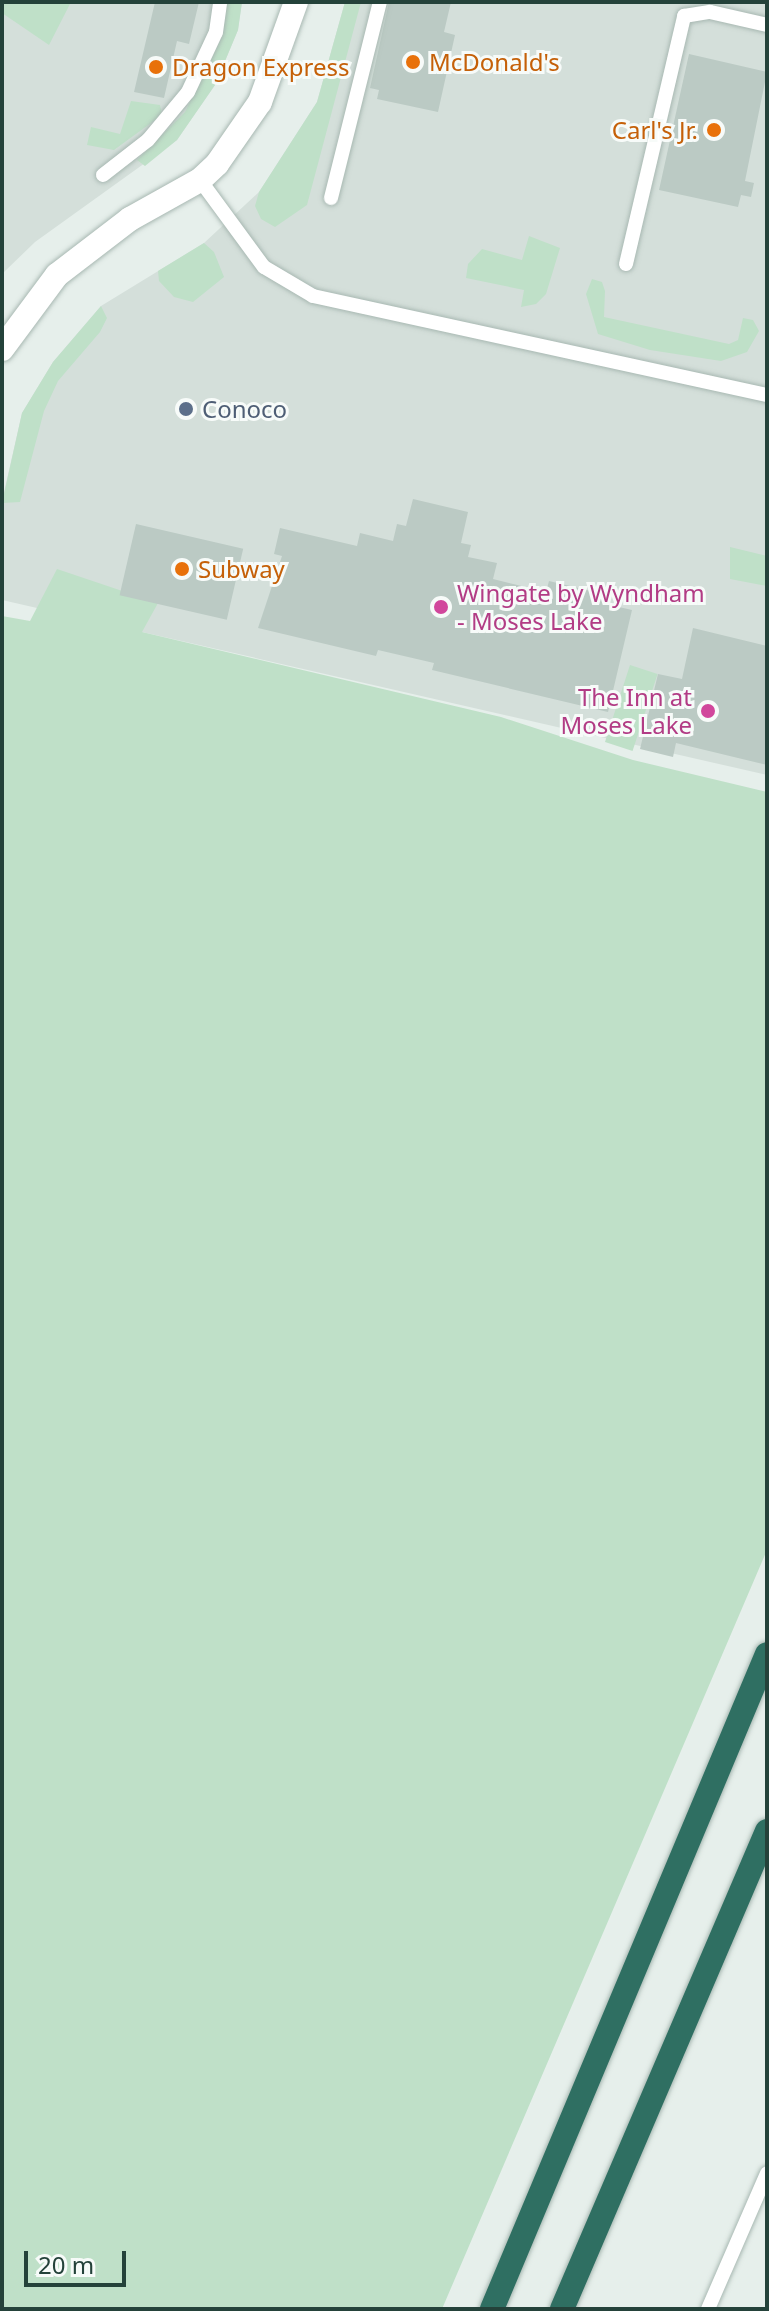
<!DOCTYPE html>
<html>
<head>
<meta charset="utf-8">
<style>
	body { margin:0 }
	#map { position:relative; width:769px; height:2311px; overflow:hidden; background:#e6efeb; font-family:"Noto Sans",sans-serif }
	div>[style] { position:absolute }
	.built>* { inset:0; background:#d4dfda }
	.green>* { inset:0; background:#bfe0c8; transform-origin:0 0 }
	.building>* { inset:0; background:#bbcac4; transform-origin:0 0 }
	.roads { filter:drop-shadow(0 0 2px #a8b8b2) drop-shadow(0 0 2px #a8b8b2) }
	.service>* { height:14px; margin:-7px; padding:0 7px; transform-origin:7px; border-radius:7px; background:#fff }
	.tertiary>* { height:24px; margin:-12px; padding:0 12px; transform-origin:12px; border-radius:12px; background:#fff }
	.motorway>* { height:24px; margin:-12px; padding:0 12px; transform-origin:12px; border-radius:12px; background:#2f6f62 }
	.dots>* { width:22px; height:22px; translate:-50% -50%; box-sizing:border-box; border:4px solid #f7fbf9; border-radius:50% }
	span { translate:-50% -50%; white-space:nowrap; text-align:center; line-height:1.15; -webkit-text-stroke:6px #f7fbf9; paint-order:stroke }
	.food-label { font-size:24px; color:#c56008 }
	.left { translate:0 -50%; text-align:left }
	.right { translate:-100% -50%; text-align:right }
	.service-label { font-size:24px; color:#4e5e75 }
	.hotel-label { font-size:24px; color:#b23c85 }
	.frame { position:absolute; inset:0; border:4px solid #24423a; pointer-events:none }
	.scale { position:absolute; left:24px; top:2251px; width:102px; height:36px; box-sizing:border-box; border:4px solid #24423a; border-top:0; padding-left:10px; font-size:24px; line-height:28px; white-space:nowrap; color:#24423a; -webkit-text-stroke:6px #f7fbf9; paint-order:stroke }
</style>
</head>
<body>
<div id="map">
	<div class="built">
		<div style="clip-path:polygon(2px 2px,242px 2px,238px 30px,215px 85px,177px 140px,35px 242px,2px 274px)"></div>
		<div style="clip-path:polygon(345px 2px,767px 2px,767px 775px,2px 600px,2px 501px,22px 413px,53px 362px,101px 306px,204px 243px,259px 192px,317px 102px)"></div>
	</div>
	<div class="green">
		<div style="clip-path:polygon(2px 2px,71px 2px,49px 45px,2px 13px)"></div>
		<div style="clip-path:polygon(226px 2px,242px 2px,238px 30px,215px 85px,177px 140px,145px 166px,137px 160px,185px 112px,223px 35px)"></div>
		<div style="clip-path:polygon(345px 2px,361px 2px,307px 205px,275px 227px,261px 219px,255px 206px,259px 192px,317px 102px)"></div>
		<div style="clip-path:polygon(131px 101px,160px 105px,162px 115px,114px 150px,87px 145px,91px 127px,120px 134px)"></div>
		<div style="clip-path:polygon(529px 236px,560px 248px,546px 294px,536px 304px,521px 307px,524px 290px,466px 278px,468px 264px,482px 249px,522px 260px)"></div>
		<div style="clip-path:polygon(204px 243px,214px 252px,224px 277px,193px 302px,174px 297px,159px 281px,158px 271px)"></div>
		<div style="clip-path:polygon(592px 279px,602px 282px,605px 291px,604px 317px,729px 344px,738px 340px,743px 318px,753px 320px,759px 331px,747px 352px,721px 361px,650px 350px,598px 334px,586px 294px)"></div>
		<div style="clip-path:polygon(101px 306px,107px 318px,100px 332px,58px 381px,44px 411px,20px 502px,2px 503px,22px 413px,53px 362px)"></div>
		<div style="clip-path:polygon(730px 547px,767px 556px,767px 586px,730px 579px)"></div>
		<div style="clip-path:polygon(57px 569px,158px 603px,142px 632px,501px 717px,633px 760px,767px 792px,767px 1550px,442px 2309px,2px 2309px,2px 616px,30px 621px)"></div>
		<div style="left:630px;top:665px;width:29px;height:81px;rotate:18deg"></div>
	</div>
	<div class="building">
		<div style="clip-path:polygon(155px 2px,199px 2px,189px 44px,177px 41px,164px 98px,134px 92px)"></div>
		<div style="clip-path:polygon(389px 2px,451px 2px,444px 32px,455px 35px,438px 112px,377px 99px,379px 90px,370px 88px)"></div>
		<div style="clip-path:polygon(689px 54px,767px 72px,745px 181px,754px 183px,751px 197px,741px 195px,738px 207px,659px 190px)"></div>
		<div style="clip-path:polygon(413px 499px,468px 512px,461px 543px,471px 545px,468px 557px,497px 563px,493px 579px,546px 592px,549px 581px,608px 595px,606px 604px,632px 610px,608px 712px,432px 670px,434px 663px,378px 650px,376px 656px,258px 628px,282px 556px,274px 554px,280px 528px,357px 546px,360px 533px,393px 541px,397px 524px,406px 526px)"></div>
		<div style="left:136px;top:524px;width:110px;height:73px;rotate:13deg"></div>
		<div style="clip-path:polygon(693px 628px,767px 646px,767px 765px,676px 743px,673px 757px,640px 749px,658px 674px,682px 679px)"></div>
	</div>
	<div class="roads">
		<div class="service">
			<div style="left:103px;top:175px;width:57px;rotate:-37.9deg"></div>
			<div style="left:148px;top:140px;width:62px;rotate:-50.2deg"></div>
			<div style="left:188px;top:92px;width:66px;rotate:-65deg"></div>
			<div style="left:216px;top:32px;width:30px;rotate:-82deg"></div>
			<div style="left:200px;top:180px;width:108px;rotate:53.7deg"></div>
			<div style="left:264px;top:267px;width:57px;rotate:30.6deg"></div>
			<div style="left:313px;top:296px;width:465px;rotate:12.3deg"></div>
			<div style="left:331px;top:198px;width:202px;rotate:-76deg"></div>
			<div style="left:626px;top:264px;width:255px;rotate:-76.8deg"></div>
			<div style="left:684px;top:16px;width:26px;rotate:-9deg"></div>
			<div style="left:710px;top:12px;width:58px;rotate:12.8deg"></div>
			<div style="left:708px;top:2309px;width:148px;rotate:-66.5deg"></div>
		</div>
		<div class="tertiary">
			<div style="left:2px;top:349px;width:92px;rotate:-53.4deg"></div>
			<div style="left:57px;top:275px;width:92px;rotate:-37.5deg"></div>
			<div style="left:130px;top:219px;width:80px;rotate:-29.1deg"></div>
			<div style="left:200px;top:180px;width:23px;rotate:-43deg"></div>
			<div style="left:217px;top:164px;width:75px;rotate:-55.3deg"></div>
			<div style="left:260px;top:102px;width:106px;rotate:-70.2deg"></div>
		</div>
		<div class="motorway">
			<div style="left:492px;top:2309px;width:710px;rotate:-67.23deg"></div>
			<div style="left:562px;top:2309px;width:520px;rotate:-66.79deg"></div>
		</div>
	</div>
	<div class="dots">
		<div style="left:413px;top:62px;background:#e8710a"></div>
		<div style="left:156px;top:67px;background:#e8710a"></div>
		<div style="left:714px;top:130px;background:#e8710a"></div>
		<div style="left:186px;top:409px;background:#5c6f8a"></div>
		<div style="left:182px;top:569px;background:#e8710a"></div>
		<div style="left:441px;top:607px;background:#d1479c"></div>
		<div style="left:708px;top:711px;background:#d1479c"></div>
	</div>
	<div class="food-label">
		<span class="left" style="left:429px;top:62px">McDonald's</span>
		<span class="left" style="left:172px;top:67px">Dragon Express</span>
		<span class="right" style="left:698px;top:130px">Carl's Jr.</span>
		<span class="left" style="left:198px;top:569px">Subway</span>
	</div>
	<div class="service-label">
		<span class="left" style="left:202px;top:409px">Conoco</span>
	</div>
	<div class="hotel-label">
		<span class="left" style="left:457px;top:607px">Wingate by Wyndham<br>- Moses Lake</span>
		<span class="right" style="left:692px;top:711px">The Inn at<br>Moses Lake</span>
	</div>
	<div class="frame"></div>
	<div class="scale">20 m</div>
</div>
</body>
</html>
